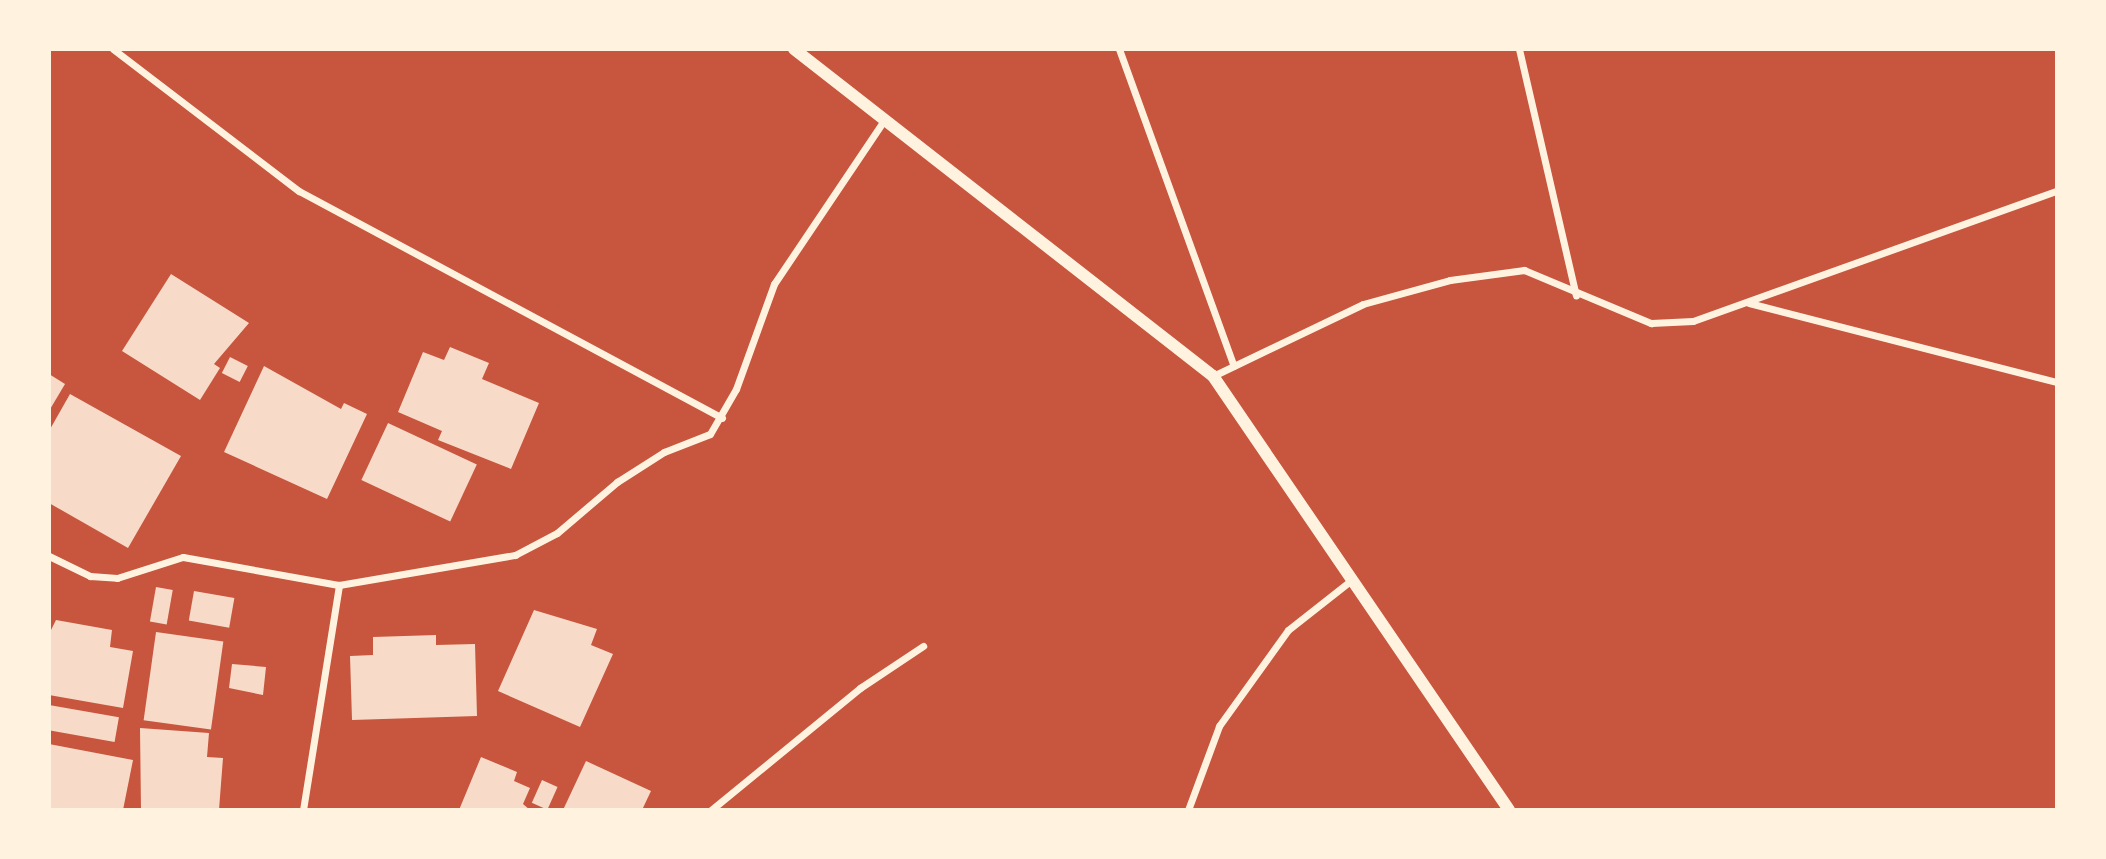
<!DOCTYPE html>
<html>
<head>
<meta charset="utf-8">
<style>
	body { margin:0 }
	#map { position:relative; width:2106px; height:859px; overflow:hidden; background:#c8553d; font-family:"Golos Text",sans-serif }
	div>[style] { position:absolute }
	.building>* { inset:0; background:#f7dbc8; transform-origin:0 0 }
	.minor>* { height:7px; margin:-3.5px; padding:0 3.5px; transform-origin:3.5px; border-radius:3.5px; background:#fff3e0 }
	.tertiary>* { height:12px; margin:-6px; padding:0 6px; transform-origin:6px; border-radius:6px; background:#fff3e0 }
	span { translate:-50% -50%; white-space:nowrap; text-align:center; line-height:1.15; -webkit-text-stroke:6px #fff3e0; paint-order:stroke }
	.frame { position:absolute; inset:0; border:51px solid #fff3e0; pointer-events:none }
</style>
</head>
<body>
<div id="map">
	<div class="building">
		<div style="clip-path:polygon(171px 274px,249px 323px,214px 364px,220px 368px,200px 400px,122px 351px)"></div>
		<div style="clip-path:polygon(450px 347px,489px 363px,482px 379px,539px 403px,511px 469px,438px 440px,442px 431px,398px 412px,423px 352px,444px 360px)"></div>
		<div style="left:230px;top:357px;width:20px;height:18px;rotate:27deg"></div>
		<div style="clip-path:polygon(264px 366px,341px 409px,344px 403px,367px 414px,327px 499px,224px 452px)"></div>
		<div style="clip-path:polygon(49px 374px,65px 384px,49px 411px)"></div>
		<div style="clip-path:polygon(70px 394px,181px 456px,128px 548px,49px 503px,49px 431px)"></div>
		<div style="left:388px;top:423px;width:98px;height:63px;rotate:25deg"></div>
		<div style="left:156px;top:587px;width:17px;height:35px;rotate:10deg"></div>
		<div style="left:194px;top:591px;width:41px;height:30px;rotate:10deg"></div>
		<div style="clip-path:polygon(534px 610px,597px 629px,591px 645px,613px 654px,580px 727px,498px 691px)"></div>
		<div style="clip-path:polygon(56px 620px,112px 630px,110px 647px,133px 651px,123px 708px,49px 695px,49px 634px)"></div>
		<div style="left:156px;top:632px;width:68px;height:89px;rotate:8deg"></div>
		<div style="clip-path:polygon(436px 635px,436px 645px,475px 644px,477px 716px,352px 720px,350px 656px,373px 655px,373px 637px)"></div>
		<div style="clip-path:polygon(232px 664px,266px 667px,263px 695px,229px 688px)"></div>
		<div style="left:49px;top:705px;width:71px;height:25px;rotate:10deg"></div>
		<div style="clip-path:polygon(140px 728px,209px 733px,207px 757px,223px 758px,219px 810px,141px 810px)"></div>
		<div style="clip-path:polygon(49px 744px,133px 760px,123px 810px,49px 810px)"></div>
		<div style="clip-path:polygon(481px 757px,517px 772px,514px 781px,530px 788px,523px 804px,530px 810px,459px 810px)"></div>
		<div style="clip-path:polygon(586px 761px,651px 791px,642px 810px,563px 810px)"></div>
		<div style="left:542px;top:780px;width:17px;height:25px;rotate:24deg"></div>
	</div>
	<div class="minor">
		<div style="left:113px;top:49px;width:234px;rotate:37.4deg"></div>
		<div style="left:299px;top:191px;width:480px;rotate:28.2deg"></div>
		<div style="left:1119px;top:49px;width:337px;rotate:70.1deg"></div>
		<div style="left:1519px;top:49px;width:253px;rotate:77deg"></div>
		<div style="left:1749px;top:303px;width:318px;rotate:14.4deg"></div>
		<div style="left:1213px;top:376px;width:166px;rotate:-25.6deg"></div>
		<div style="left:1363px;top:304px;width:90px;rotate:-15.4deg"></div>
		<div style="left:1450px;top:280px;width:75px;rotate:-7.7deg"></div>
		<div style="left:1524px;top:270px;width:138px;rotate:22.7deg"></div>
		<div style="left:1651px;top:323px;width:42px;rotate:-2.7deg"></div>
		<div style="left:1693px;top:321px;width:387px;rotate:-19.7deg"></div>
		<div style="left:49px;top:556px;width:46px;rotate:26deg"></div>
		<div style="left:90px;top:576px;width:27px;rotate:4deg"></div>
		<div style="left:117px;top:578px;width:69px;rotate:-17.7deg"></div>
		<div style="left:183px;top:557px;width:158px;rotate:10.2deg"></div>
		<div style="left:303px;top:810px;width:228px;rotate:-80.9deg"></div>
		<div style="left:339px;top:585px;width:179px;rotate:-9.7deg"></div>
		<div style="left:515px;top:555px;width:47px;rotate:-27.6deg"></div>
		<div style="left:557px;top:533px;width:79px;rotate:-40.4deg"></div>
		<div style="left:617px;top:482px;width:56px;rotate:-32.6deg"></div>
		<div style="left:664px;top:452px;width:49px;rotate:-21.4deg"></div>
		<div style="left:710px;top:434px;width:52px;rotate:-60deg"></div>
		<div style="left:736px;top:389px;width:112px;rotate:-70.1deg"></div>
		<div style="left:774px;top:284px;width:197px;rotate:-56.1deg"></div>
		<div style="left:711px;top:810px;width:193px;rotate:-39.3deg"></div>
		<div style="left:860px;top:688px;width:76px;rotate:-33.7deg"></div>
		<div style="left:1188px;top:810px;width:90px;rotate:-69.7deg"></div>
		<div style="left:1219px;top:726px;width:118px;rotate:-54.3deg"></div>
		<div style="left:1288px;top:630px;width:78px;rotate:-38.2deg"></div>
	</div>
	<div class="tertiary">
		<div style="left:794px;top:49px;width:531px;rotate:37.97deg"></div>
		<div style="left:1213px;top:376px;width:525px;rotate:55.7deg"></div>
	</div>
	<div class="frame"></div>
</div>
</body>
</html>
